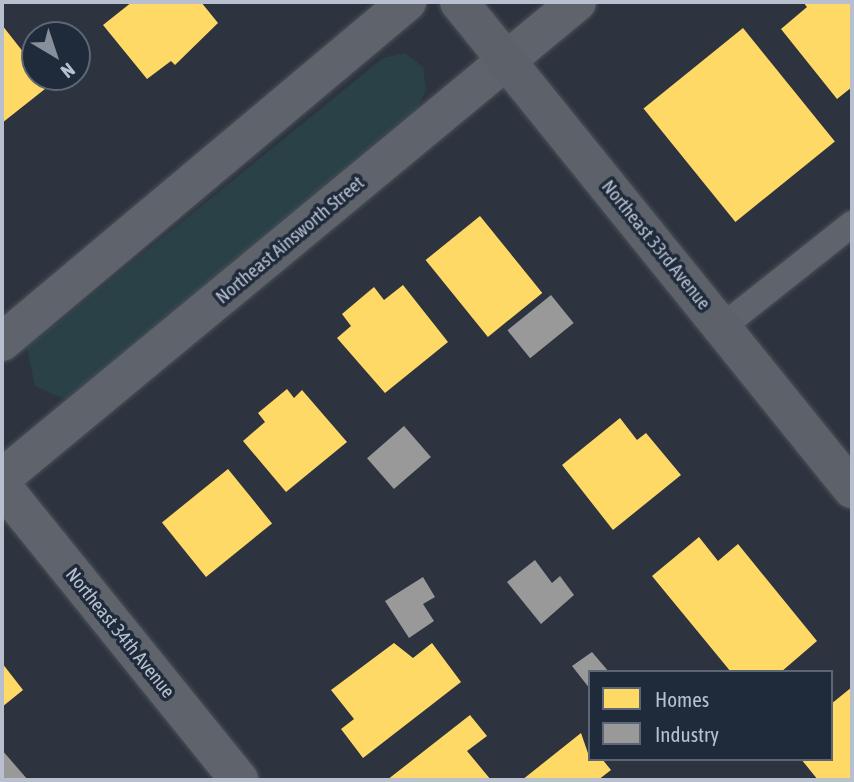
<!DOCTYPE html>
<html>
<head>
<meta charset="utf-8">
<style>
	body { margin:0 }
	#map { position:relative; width:854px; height:782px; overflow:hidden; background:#2d343f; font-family:"Asap Condensed",sans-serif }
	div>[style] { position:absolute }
	.green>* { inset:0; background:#294147 }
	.homes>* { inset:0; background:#ffd966; transform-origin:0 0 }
	.industry>* { inset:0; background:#999; transform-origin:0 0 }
	.roads { filter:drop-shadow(0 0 2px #4a4f57) drop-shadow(0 0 2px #4a4f57) }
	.service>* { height:26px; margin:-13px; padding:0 13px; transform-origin:13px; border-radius:13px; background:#5e636c }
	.minor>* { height:38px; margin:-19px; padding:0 19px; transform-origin:19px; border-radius:19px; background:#5e636c }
	.tertiary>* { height:38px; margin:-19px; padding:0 19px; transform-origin:19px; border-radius:19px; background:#5e636c }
	.secondary>* { height:38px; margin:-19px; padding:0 19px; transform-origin:19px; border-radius:19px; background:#5d626a }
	span { translate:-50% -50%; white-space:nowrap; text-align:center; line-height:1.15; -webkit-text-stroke:7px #1f2a3b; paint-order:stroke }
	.street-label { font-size:19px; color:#b8c0cf }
	.frame { position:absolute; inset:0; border:4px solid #b8c0cf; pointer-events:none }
	.legend { position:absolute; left:588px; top:670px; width:245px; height:91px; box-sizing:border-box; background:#1f2a3b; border:2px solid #5c6676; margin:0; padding:9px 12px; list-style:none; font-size:21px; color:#b8c0cf }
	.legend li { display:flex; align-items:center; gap:14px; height:35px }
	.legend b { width:35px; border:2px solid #5c6676 }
	.north { position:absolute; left:21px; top:21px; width:70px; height:70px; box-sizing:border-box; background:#1f2a3b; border:2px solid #5c6676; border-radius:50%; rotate:141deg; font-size:19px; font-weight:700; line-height:28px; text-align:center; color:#b8c0cf }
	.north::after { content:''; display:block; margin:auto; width:24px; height:32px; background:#878f9d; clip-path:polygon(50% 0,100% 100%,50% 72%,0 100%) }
</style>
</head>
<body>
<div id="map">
	<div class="green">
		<div style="clip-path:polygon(405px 53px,423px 67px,426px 90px,417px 108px,66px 400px,35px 386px,27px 348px,383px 58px)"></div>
	</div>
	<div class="homes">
		<div style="clip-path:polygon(132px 2px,201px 2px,218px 23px,175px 65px,171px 61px,147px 79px,103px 25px)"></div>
		<div style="clip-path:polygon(803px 2px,852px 2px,852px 87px,837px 99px,781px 29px,807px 7px)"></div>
		<div style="clip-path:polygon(2px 25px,35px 67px,35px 77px,50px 85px,2px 123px)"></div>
		<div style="left:743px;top:28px;width:146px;height:128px;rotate:51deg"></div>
		<div style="left:480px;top:216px;width:99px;height:70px;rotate:51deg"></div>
		<div style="clip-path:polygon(403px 285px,448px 342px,385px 393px,337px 338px,351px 326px,342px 314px,374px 287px,384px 300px)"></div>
		<div style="clip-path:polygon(287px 389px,294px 398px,302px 390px,347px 442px,286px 492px,243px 441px,265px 422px,258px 413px)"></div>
		<div style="clip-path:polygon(620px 418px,637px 440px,646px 433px,681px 475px,613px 530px,562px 465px)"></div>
		<div style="left:228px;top:469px;width:70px;height:85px;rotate:51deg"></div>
		<div style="clip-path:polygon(699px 537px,718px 561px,738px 544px,817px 641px,781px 672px,731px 672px,652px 576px)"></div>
		<div style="clip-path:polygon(394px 643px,413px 658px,432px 643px,461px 682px,363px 758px,341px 729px,354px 719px,331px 690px)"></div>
		<div style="clip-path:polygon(2px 663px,23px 690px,2px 707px)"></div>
		<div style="clip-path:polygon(852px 687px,852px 780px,818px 780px,801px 759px,831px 759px,831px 704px)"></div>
		<div style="clip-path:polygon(470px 715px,487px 736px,467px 751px,491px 780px,387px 780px)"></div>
		<div style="clip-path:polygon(581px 733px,590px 759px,602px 759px,611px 770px,598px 780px,522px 780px)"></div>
	</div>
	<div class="industry">
		<div style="left:551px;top:295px;width:36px;height:56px;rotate:51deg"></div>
		<div style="left:404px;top:426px;width:41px;height:49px;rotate:49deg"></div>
		<div style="clip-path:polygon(535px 560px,552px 583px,560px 576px,574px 595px,541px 624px,507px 582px)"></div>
		<div style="clip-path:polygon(423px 577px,435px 597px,423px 604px,434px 621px,409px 638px,385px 601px)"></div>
		<div style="clip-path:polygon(592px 652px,609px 672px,590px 672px,590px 689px,572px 666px)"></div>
		<div style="clip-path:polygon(2px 750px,28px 780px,2px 780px)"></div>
	</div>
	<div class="roads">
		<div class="service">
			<div style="left:722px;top:327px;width:166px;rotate:-38.4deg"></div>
		</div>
		<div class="minor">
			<div style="left:2px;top:342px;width:529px;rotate:-40.01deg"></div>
			<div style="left:2px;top:478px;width:656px;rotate:-39.62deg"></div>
			<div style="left:2px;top:486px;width:378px;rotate:51.1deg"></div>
		</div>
		<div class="tertiary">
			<div style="left:507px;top:60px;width:91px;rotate:-39.6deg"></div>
		</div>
		<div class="secondary">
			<div style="left:459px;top:2px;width:626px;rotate:51.1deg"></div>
		</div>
	</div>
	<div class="street-label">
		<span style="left:290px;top:240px;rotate:-40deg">Northeast Ainsworth Street</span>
		<span style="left:656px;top:245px;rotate:51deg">Northeast 33rd Avenue</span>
		<span style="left:120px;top:633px;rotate:51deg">Northeast 34th Avenue</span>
	</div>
	<div class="frame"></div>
	<ul class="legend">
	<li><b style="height:19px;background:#ffd966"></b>Homes</li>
	<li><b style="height:19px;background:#999"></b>Industry</li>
	</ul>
	<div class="north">N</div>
</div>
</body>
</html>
